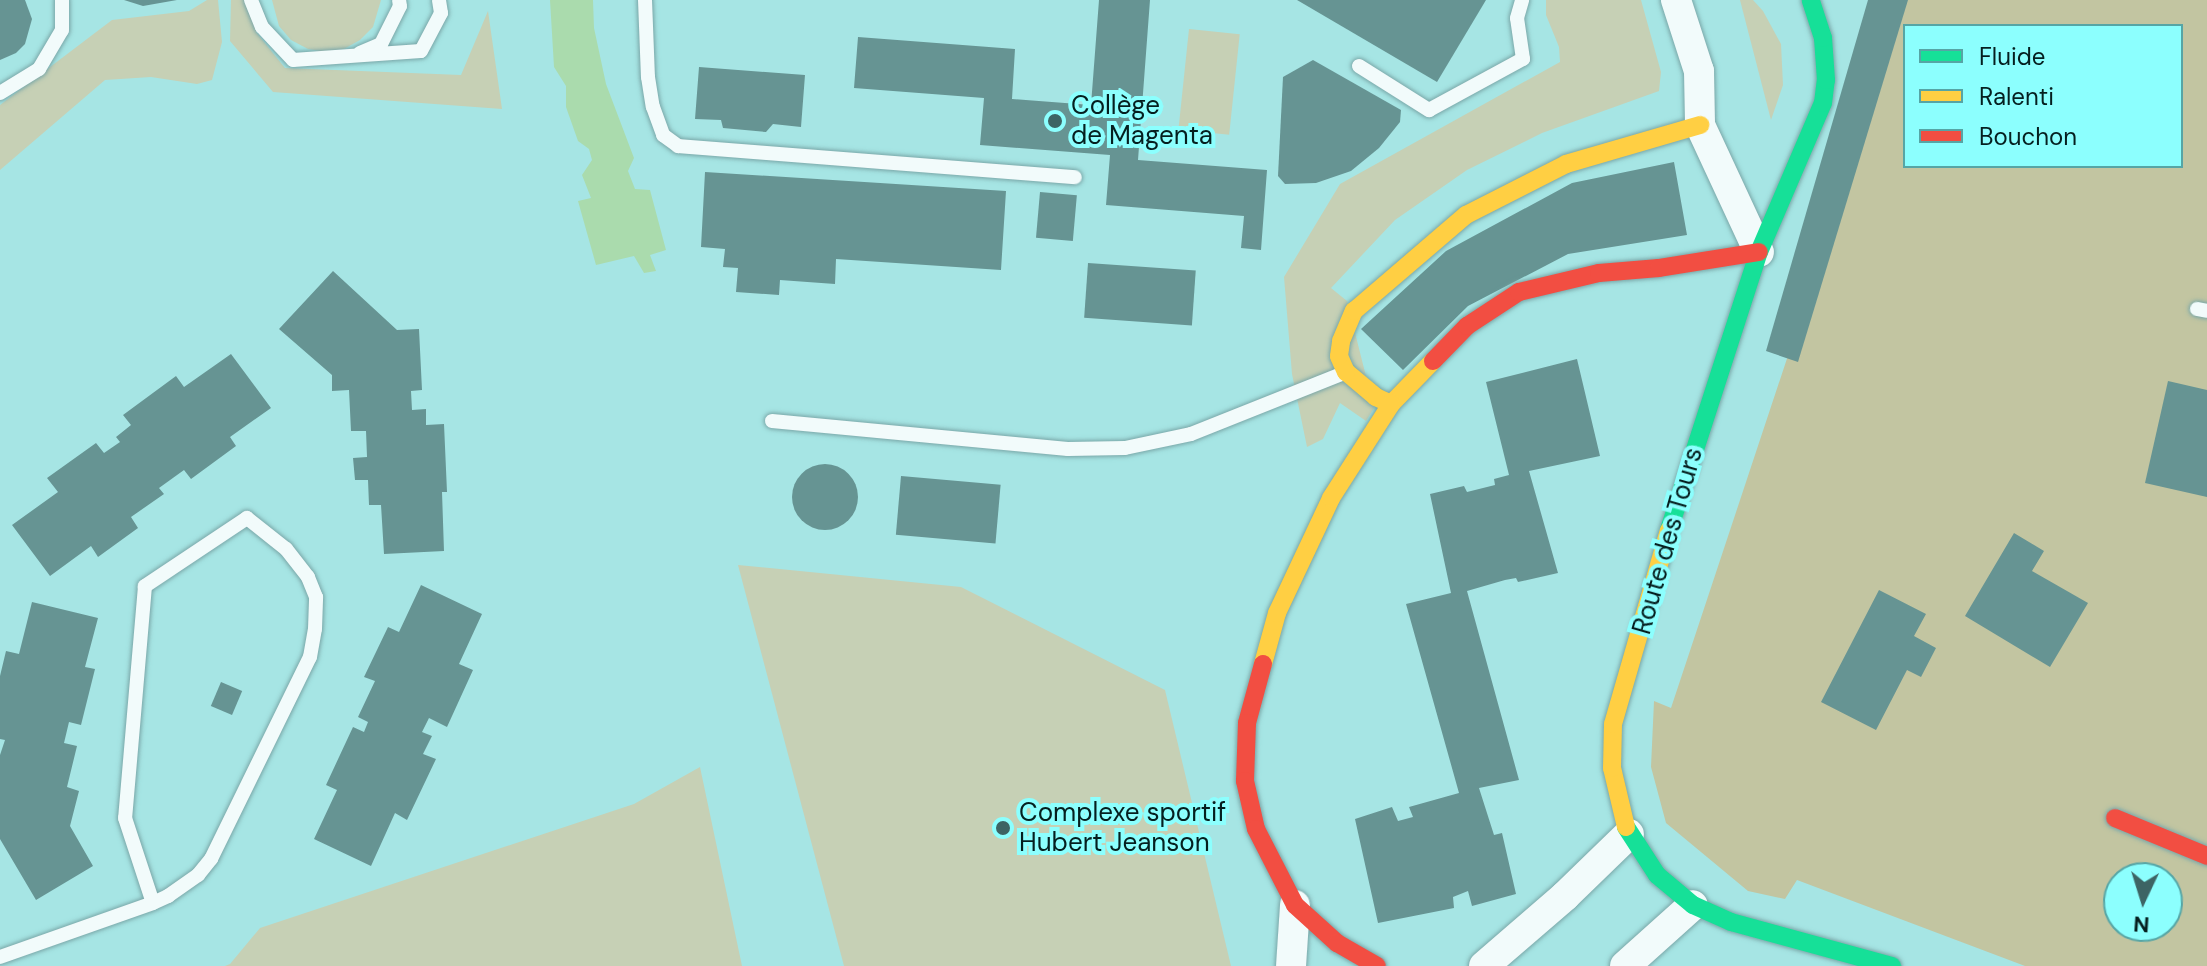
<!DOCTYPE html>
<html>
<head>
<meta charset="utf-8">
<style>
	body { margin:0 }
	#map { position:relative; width:2207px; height:966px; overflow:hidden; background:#a6e5e4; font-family:"DM Sans",sans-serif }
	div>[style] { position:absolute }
	.green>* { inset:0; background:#c6d0b5; transform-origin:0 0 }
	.forest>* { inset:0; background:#c2c5a1 }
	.water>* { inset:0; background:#aadbad }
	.building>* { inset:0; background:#669493; transform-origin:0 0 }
	.round { border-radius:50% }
	.roads { filter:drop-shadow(0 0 2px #7aa7a8) drop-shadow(0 0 2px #7aa7a8) }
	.lane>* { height:14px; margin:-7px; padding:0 7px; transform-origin:7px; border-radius:7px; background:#f2fbfb }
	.street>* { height:30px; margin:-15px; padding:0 15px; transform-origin:15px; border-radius:15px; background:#f2fbfb }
	.fast>* { height:18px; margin:-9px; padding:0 9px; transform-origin:9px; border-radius:9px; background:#16e098 }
	.slow>* { height:18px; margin:-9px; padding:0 9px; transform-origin:9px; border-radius:9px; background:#ffcf43 }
	.jam>* { height:18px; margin:-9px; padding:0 9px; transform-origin:9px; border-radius:9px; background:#f24e42 }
	.dots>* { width:22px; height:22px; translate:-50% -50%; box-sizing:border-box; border:4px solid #8cfffe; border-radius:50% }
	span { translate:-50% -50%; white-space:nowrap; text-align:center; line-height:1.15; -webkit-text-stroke:8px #8cfffe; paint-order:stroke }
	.poi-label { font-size:26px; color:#051f1f }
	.left { translate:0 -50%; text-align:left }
	.street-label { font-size:26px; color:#051f1f }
	.legend { position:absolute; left:1903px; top:24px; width:280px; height:144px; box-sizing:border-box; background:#8cfffe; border:2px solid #56a5a5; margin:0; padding:10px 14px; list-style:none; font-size:24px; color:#051f1f }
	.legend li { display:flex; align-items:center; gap:16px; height:40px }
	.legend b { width:40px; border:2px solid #56a5a5 }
	.north { position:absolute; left:2103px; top:862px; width:80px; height:80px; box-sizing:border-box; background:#8cfffe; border:2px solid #56a5a5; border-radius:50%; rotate:184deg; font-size:22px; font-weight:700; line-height:32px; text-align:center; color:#051f1f }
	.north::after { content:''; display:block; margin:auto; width:28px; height:36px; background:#3d6464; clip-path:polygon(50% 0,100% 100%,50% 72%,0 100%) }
</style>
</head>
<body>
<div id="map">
	<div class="green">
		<div style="clip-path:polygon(207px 0,218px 0,222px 42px,212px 80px,197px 84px,151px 77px,105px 80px,0 170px,0 105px,112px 20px,189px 11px)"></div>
		<div style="clip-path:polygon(231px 0,256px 0,256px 32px,285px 68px,461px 75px,488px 11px,502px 109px,273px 92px,230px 41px)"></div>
		<div style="clip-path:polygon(272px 0,381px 0,373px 27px,360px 40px,344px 49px,326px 52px,308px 49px,291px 40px,279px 26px)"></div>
		<div style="clip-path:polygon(1546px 0,1641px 0,1661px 72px,1659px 91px,1542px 133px,1467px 170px,1395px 220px,1331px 288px,1347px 301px,1374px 408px,1366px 421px,1340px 403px,1323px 439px,1307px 447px,1292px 374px,1284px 277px,1340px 184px,1560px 62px,1559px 47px,1546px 15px)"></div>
		<div style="clip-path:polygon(1740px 0,1753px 0,1763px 11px,1781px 44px,1783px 85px,1771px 120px)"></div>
		<div style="left:1189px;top:29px;width:51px;height:101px;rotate:6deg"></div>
		<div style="clip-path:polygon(738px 565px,961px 587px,1165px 690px,1231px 966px,844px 966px)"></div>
		<div style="clip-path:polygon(700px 767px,742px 966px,225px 966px,230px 964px,260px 928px,634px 804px)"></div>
	</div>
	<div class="forest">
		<div style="clip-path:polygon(evenodd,1906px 0,2207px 0,2207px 966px,2025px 966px,1797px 880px,1785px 899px,1748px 891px,1666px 823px,1651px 767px,1654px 701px,1671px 708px,1906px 0,1905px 26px,2181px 26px,2181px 166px,1905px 166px,1905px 26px,1906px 0,2119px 878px,2167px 878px,2167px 926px,2119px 926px,2119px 878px)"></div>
	</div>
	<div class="water">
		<div style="clip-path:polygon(550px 0,593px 0,594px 28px,606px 84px,634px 158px,628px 171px,635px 189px,650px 190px,666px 250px,650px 255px,656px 271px,644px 273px,634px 256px,596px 265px,578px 201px,591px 198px,582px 175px,592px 160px,589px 149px,578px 141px,566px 107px,566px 86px,554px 67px)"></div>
	</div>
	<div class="building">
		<div style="clip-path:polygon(0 0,25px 0,32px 19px,25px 44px,16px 53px,0 60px)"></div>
		<div style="clip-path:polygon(124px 0,177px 0,143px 6px)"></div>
		<div style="clip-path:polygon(1099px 0,1150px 0,1138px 160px,1267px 170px,1261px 250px,1241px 248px,1244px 216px,1106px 205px,1110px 155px,980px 145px,984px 98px,854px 88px,858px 37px,1015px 49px,1012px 99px,1091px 105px)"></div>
		<div style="clip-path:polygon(1297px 0,1486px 0,1437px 82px)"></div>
		<div style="clip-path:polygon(1868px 0,1908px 0,1798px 362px,1766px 351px)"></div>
		<div style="clip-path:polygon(1313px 60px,1401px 110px,1400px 122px,1379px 148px,1351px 171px,1316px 183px,1285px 184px,1278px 176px,1283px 77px)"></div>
		<div style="clip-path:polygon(699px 67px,805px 75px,801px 127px,773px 124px,766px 132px,723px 128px,721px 120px,695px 119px)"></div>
		<div style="clip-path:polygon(1674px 162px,1687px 235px,1568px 254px,1468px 306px,1403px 370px,1361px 329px,1446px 251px,1572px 183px)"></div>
		<div style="clip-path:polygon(705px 172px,1006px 191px,1001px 270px,836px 259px,835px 284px,780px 280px,779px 295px,736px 292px,738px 268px,723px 267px,725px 249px,701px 247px)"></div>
		<div style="left:1040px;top:192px;width:37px;height:46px;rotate:5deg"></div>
		<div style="left:1088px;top:263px;width:108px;height:55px;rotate:4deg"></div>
		<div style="clip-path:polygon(333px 271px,397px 330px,419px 329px,422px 390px,411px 391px,412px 410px,426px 409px,426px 425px,444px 424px,447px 492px,442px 492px,444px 551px,384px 554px,381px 505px,369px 505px,368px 480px,355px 480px,353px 458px,367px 457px,366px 431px,351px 431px,349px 390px,332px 391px,332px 375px,279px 329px)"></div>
		<div style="clip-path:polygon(231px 354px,271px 408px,230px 437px,236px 446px,191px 479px,184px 470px,159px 488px,164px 494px,131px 517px,138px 528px,98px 557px,91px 546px,50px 576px,12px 525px,58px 492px,47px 478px,96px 443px,104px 453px,120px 442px,116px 437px,131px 425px,123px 415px,176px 376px,184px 387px)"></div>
		<div style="clip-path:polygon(1577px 359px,1600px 456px,1529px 471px,1558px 573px,1518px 582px,1516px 578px,1505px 580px,1467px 591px,1519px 780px,1479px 788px,1494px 835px,1502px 833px,1516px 894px,1472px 906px,1468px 891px,1453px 897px,1454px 908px,1378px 923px,1355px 819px,1392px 807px,1398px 821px,1413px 817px,1409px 807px,1459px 793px,1406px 604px,1451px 593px,1430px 494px,1464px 486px,1467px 492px,1495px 485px,1494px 479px,1509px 475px,1486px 382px)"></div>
		<div style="clip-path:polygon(2168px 381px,2207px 390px,2207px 497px,2145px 483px)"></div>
		<div class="round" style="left:792px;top:464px;width:66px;height:66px"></div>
		<div style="left:901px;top:476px;width:100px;height:59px;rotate:5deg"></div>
		<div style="clip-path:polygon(2014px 533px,2044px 551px,2032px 571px,2088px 603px,2050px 667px,1965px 616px)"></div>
		<div style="clip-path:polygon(421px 585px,482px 614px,459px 664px,473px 670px,447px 727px,429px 718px,422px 732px,432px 736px,423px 754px,436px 759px,407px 820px,395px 813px,371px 866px,314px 839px,337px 790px,326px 785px,353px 727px,364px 732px,368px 722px,358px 717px,375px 681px,364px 677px,388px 627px,399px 632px)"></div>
		<div style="clip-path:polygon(1879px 590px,1926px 614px,1914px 636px,1936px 648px,1921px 677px,1907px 670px,1876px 730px,1821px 702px)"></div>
		<div style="clip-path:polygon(32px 602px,98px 618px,85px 667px,95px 669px,81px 725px,69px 722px,64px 743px,77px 746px,67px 787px,79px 791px,70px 826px,93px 866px,36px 900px,0 839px,0 755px,5px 740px,0 739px,0 676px,6px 651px,19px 654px)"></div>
		<div style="left:221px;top:682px;width:23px;height:26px;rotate:23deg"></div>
	</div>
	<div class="roads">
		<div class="lane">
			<div style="left:251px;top:0;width:29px;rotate:68deg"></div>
			<div style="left:262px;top:27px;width:45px;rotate:46.8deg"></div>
			<div style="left:293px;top:60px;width:128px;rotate:-4deg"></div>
			<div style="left:421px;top:51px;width:43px;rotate:-62.2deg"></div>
			<div style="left:441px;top:13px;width:13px;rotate:-99deg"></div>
			<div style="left:645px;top:0;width:77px;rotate:87.8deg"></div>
			<div style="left:648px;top:77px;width:30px;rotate:81deg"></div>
			<div style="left:653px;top:107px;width:30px;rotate:70deg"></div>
			<div style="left:663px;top:135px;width:19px;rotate:36deg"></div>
			<div style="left:678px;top:146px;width:398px;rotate:4.5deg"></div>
			<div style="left:360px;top:53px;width:23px;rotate:-23deg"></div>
			<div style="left:381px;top:44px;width:42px;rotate:-63.4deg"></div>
			<div style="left:400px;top:6px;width:6px;rotate:-99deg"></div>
			<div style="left:1359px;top:66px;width:83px;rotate:32.2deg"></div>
			<div style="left:1429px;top:110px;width:107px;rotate:-28.5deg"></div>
			<div style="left:1523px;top:59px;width:41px;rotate:-98.3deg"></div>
			<div style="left:1517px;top:18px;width:19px;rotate:-74deg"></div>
			<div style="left:0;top:93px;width:46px;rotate:-31.6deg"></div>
			<div style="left:39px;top:69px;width:45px;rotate:-59.5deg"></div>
			<div style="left:62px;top:30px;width:30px;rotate:-90deg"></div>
			<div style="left:2197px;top:309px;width:10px;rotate:11deg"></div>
			<div style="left:772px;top:421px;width:297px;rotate:5.4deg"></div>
			<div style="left:1068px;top:449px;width:57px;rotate:-1deg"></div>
			<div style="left:1125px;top:448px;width:67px;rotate:-12deg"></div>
			<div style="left:1191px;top:434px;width:162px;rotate:-21.7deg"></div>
			<div style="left:0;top:957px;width:162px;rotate:-19.4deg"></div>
			<div style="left:153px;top:903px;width:17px;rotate:-25deg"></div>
			<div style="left:168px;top:896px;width:37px;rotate:-35deg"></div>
			<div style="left:198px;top:875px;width:21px;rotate:-51deg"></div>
			<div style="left:211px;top:859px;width:225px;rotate:-63.9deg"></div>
			<div style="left:310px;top:657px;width:28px;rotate:-80deg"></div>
			<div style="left:315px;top:629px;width:32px;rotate:-88deg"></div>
			<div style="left:316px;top:597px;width:22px;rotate:-112deg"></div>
			<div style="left:308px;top:577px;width:36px;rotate:-128deg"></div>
			<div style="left:286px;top:549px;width:50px;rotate:-141.5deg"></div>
			<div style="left:247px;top:518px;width:123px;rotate:146.3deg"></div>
			<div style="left:145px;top:586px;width:233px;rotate:94.9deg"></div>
			<div style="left:125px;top:818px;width:89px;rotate:71.8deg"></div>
		</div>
		<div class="street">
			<div style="left:1676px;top:0;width:75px;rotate:72.1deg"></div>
			<div style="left:1699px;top:71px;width:54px;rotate:88.9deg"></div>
			<div style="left:1700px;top:125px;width:140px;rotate:65.1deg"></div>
			<div style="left:1291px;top:966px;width:61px;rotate:-86.2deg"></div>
			<div style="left:1484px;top:966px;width:107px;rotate:-40.8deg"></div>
			<div style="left:1565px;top:896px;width:89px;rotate:-44.1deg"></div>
			<div style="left:1625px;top:966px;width:91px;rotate:-41.9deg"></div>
		</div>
		<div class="fast">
			<div style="left:1669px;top:530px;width:292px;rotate:-72.1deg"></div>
			<div style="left:1759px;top:252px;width:162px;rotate:-66.8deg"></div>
			<div style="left:1823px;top:103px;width:23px;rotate:-83deg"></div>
			<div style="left:1826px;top:80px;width:42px;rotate:-94.1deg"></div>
			<div style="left:1823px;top:38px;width:40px;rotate:-108deg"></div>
			<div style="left:1626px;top:827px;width:57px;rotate:57.1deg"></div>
			<div style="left:1657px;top:875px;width:47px;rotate:39.8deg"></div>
			<div style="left:1693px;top:905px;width:42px;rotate:24.1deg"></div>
			<div style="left:1731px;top:922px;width:167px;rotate:15.3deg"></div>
		</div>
		<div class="slow">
			<div style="left:1433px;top:361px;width:60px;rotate:134.3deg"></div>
			<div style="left:1391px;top:404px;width:17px;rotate:-155deg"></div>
			<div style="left:1376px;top:397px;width:39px;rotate:-140deg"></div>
			<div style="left:1346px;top:372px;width:17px;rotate:-114deg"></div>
			<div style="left:1339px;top:356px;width:15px;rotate:-82deg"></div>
			<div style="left:1341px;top:341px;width:33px;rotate:-67deg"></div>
			<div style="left:1354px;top:311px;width:148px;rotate:-40.6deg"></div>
			<div style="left:1466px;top:215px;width:112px;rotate:-27deg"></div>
			<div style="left:1566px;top:164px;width:140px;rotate:-16.2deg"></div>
			<div style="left:1263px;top:664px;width:53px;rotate:-74.6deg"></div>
			<div style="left:1277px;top:613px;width:127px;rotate:-64.8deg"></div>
			<div style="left:1331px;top:498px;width:112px;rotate:-57.4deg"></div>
			<div style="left:1626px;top:827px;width:61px;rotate:-103.3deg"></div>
			<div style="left:1612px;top:768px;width:44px;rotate:-88.7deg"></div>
			<div style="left:1613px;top:724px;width:202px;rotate:-73.9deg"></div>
		</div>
		<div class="jam">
			<div style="left:1433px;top:361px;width:49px;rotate:-45.8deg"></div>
			<div style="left:1467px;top:326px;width:62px;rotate:-33.2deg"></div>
			<div style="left:1519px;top:292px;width:82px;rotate:-13.4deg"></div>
			<div style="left:1599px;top:273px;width:60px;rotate:-4.8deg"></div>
			<div style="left:1659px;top:268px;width:101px;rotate:-9.1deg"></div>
			<div style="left:1263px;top:664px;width:61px;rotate:105.2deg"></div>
			<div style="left:1247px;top:723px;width:58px;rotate:92deg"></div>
			<div style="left:1245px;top:781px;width:49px;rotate:77.1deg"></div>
			<div style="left:1256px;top:829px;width:85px;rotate:62.8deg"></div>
			<div style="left:1295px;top:905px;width:57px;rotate:42.1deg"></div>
			<div style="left:1337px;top:943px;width:46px;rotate:29.9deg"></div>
			<div style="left:2115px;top:818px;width:100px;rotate:22.4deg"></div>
		</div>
	</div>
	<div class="dots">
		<div style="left:1055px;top:121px;background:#3d6464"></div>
		<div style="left:1003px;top:828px;background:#3d6464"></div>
	</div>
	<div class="poi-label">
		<span class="left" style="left:1071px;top:121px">Collège<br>de Magenta</span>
		<span class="left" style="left:1019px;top:828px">Complexe sportif<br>Hubert Jeanson</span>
	</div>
	<div class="street-label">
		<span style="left:1668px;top:541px;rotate:-74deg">Route des Tours</span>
	</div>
	<ul class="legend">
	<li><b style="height:10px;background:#16e098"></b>Fluide</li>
	<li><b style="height:10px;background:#ffcf43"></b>Ralenti</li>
	<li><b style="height:10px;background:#f24e42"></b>Bouchon</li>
	</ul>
	<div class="north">N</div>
</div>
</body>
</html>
